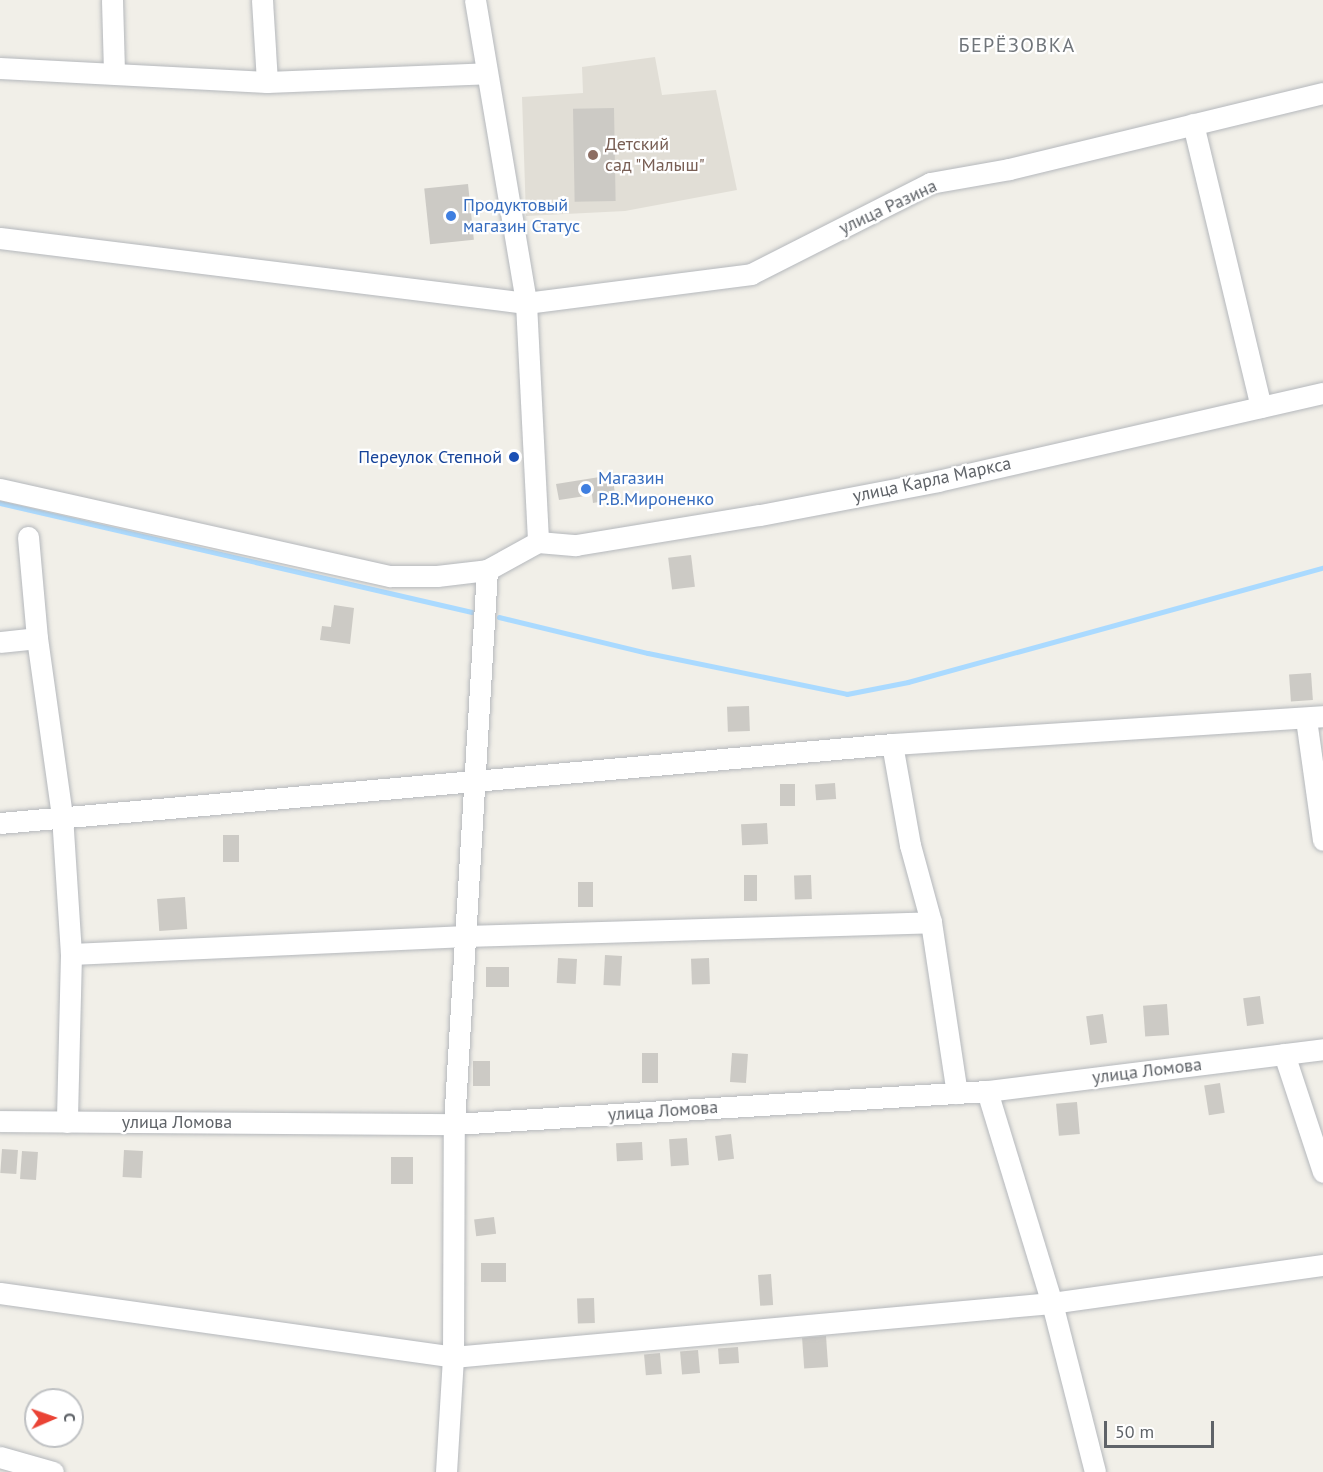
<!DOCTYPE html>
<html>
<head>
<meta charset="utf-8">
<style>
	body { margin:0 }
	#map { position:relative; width:1323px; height:1472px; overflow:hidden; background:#f1efe8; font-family:"PT Sans",sans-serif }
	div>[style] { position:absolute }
	.education>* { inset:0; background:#e1ded6 }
	.stream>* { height:4.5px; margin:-2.25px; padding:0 2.25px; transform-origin:2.25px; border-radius:2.25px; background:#aadaff }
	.building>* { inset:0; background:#cccac5; transform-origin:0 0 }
	.roads { filter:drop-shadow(0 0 2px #b5b8bc) drop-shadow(0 0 2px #b5b8bc) }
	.minor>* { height:21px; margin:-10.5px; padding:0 10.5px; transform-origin:10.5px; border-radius:10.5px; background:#fff }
	.dots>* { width:16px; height:16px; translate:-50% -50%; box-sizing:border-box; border:3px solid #fff; border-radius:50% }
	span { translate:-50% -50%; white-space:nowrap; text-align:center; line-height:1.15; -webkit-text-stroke:4.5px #fff; paint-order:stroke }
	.education-label { font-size:18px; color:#785e54 }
	.left { translate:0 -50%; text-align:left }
	.shop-label { font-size:18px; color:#366cbe }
	.street-label { font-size:18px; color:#5f6368 }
	.transit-label { font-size:18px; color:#164399 }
	.right { translate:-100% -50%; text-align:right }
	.neighbourhood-label { font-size:20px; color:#70757a; letter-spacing:1.5px }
	.north { position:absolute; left:24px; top:1388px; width:60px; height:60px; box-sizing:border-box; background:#fff; border:2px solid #bfc1c3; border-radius:50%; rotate:88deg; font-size:16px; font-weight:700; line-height:24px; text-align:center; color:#5f6368 }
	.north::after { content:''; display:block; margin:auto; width:21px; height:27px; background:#ea4335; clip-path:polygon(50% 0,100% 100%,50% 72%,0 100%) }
	.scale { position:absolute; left:1104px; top:1421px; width:110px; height:27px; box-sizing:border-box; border:3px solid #5f6368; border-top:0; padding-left:8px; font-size:18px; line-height:21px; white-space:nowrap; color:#5f6368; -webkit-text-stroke:4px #fff; paint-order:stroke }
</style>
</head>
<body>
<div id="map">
	<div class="education">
		<div style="clip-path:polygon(655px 57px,662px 95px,716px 90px,737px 190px,625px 211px,526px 216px,522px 97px,583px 93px,582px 67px)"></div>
	</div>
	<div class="stream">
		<div style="left:0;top:503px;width:484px;rotate:13deg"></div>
		<div style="left:499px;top:617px;width:153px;rotate:13.6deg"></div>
		<div style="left:648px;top:653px;width:203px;rotate:11.6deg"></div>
		<div style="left:847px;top:694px;width:62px;rotate:-11.1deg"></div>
		<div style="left:908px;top:682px;width:430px;rotate:-15.4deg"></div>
	</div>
	<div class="building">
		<div style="left:614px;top:108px;width:93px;height:41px;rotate:89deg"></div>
		<div style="left:468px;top:184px;width:56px;height:44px;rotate:84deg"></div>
		<div style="clip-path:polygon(612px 475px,616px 499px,593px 503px,592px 495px,559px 500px,556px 484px)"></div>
		<div style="left:691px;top:555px;width:32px;height:23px;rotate:83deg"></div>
		<div style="clip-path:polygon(334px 605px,354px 608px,350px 644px,320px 640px,322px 626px,331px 627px)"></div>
		<div style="left:1311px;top:673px;width:27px;height:22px;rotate:86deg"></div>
		<div style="left:749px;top:706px;width:25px;height:22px;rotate:88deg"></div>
		<div style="left:835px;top:783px;width:16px;height:20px;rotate:86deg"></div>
		<div style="left:780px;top:784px;width:15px;height:22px"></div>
		<div style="left:767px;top:823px;width:21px;height:26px;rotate:87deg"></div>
		<div style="left:223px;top:835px;width:16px;height:27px"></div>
		<div style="left:744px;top:875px;width:13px;height:26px"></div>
		<div style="left:811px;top:875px;width:24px;height:17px;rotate:88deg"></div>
		<div style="left:578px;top:882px;width:15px;height:25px"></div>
		<div style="left:185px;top:897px;width:32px;height:28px;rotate:86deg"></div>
		<div style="left:605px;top:955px;width:17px;height:30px;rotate:3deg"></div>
		<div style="left:558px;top:958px;width:19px;height:25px;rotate:3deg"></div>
		<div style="left:709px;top:958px;width:26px;height:18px;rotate:88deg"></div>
		<div style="left:486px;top:967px;width:23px;height:20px"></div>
		<div style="left:1260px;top:996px;width:28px;height:17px;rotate:82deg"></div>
		<div style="left:1167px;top:1004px;width:31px;height:24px;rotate:86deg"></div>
		<div style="left:1103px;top:1014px;width:29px;height:17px;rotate:82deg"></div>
		<div style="left:642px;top:1053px;width:16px;height:30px"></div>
		<div style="left:732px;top:1053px;width:16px;height:29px;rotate:4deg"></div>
		<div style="left:473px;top:1061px;width:17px;height:25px"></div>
		<div style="left:1220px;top:1083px;width:30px;height:16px;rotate:81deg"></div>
		<div style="left:1077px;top:1102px;width:32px;height:21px;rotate:85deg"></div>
		<div style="left:731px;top:1134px;width:25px;height:16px;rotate:83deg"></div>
		<div style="left:687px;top:1138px;width:27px;height:18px;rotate:86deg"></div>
		<div style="left:642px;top:1142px;width:18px;height:26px;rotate:87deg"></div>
		<div style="left:2px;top:1149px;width:16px;height:24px;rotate:4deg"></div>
		<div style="left:124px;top:1150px;width:19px;height:27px;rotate:3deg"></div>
		<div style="left:22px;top:1151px;width:16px;height:28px;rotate:4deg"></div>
		<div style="left:391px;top:1157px;width:22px;height:27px"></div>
		<div style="left:494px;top:1217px;width:17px;height:20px;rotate:83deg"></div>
		<div style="left:481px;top:1263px;width:25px;height:19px"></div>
		<div style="left:771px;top:1274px;width:31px;height:13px;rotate:86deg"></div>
		<div style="left:594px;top:1298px;width:25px;height:17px;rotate:88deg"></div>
		<div style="left:826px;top:1336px;width:31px;height:24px;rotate:86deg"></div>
		<div style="left:738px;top:1347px;width:16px;height:20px;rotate:86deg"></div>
		<div style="left:698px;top:1350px;width:23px;height:18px;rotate:85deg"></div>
		<div style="left:660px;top:1353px;width:21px;height:16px;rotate:85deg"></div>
	</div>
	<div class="roads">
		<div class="minor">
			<div style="left:112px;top:0;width:73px;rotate:88.4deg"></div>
			<div style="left:262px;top:0;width:82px;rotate:86.5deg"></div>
			<div style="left:475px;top:0;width:307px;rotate:80.4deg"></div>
			<div style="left:526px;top:303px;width:239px;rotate:87.1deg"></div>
			<div style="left:0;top:68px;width:267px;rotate:3deg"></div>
			<div style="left:267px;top:82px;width:220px;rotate:-2.3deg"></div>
			<div style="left:1193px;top:124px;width:291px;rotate:76.5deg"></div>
			<div style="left:0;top:238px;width:530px;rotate:7.04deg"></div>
			<div style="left:526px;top:303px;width:227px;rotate:-7.3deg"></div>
			<div style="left:751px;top:274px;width:201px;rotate:-26.9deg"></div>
			<div style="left:930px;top:183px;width:80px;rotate:-10deg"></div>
			<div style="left:1009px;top:169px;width:323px;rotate:-13.6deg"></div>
			<div style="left:0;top:489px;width:400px;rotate:12.6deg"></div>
			<div style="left:390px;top:576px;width:47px"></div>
			<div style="left:437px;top:576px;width:50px;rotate:-6.8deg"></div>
			<div style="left:487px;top:570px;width:58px;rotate:-28.8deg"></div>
			<div style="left:538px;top:542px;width:38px;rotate:5deg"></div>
			<div style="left:576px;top:545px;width:186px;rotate:-9.3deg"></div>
			<div style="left:760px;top:515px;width:181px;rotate:-10.8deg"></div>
			<div style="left:938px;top:481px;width:395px;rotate:-12.9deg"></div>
			<div style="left:28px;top:537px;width:101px;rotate:84.9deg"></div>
			<div style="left:37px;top:638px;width:179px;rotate:82deg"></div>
			<div style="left:62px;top:815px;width:139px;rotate:86.3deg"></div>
			<div style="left:71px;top:954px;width:168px;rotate:91.4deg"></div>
			<div style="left:0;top:642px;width:37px;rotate:-6deg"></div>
			<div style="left:1306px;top:719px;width:122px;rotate:82deg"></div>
			<div style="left:892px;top:744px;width:103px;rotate:79.9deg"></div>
			<div style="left:910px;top:845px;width:80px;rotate:74.7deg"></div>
			<div style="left:931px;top:922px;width:173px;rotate:81.4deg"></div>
			<div style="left:0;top:823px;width:895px;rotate:-5.06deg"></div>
			<div style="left:892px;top:744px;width:432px;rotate:-3.7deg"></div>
			<div style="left:71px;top:954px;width:396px;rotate:-2.6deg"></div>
			<div style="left:467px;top:936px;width:464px;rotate:-1.7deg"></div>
			<div style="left:1284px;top:1054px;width:124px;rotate:71.7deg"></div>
			<div style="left:987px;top:1091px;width:222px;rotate:73deg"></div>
			<div style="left:1052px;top:1303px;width:174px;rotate:75.7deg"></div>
			<div style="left:0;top:1121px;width:454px;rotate:0.4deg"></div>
			<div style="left:454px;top:1124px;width:534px;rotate:-3.54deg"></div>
			<div style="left:987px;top:1091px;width:339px;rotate:-7.1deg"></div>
			<div style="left:0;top:1293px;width:457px;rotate:8deg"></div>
			<div style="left:453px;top:1357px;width:601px;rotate:-5.15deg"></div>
			<div style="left:1052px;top:1303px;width:274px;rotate:-8deg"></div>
			<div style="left:0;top:1457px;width:55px;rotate:15.8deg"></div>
			<div style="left:446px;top:1472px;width:115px;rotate:-86.5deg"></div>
			<div style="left:453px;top:1357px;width:233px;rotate:-89.8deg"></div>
			<div style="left:454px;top:1124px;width:555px;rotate:-86.59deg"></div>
		</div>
	</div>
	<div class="dots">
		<div style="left:593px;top:155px;background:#8d6e63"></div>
		<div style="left:451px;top:216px;background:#3f7fe0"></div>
		<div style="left:514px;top:457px;background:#1a4fb4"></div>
		<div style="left:586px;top:489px;background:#3f7fe0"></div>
	</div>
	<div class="education-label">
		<span class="left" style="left:605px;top:155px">Детский<br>сад "Малыш"</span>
	</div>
	<div class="shop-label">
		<span class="left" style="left:463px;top:216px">Продуктовый<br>магазин Статус</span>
		<span class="left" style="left:598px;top:489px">Магазин<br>Р.В.Мироненко</span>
	</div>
	<div class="street-label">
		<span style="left:888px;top:207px;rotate:-25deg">улица Разина</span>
		<span style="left:932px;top:480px;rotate:-12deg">улица Карла Маркса</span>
		<span style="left:1147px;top:1071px;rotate:-7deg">улица Ломова</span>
		<span style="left:663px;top:1111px;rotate:-4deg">улица Ломова</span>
		<span style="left:177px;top:1122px">улица Ломова</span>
	</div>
	<div class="transit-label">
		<span class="right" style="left:502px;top:457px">Переулок Степной</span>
	</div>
	<div class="neighbourhood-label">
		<span style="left:1017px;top:45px">БЕРЁЗОВКА</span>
	</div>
	<div class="north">С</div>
	<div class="scale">50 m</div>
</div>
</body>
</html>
